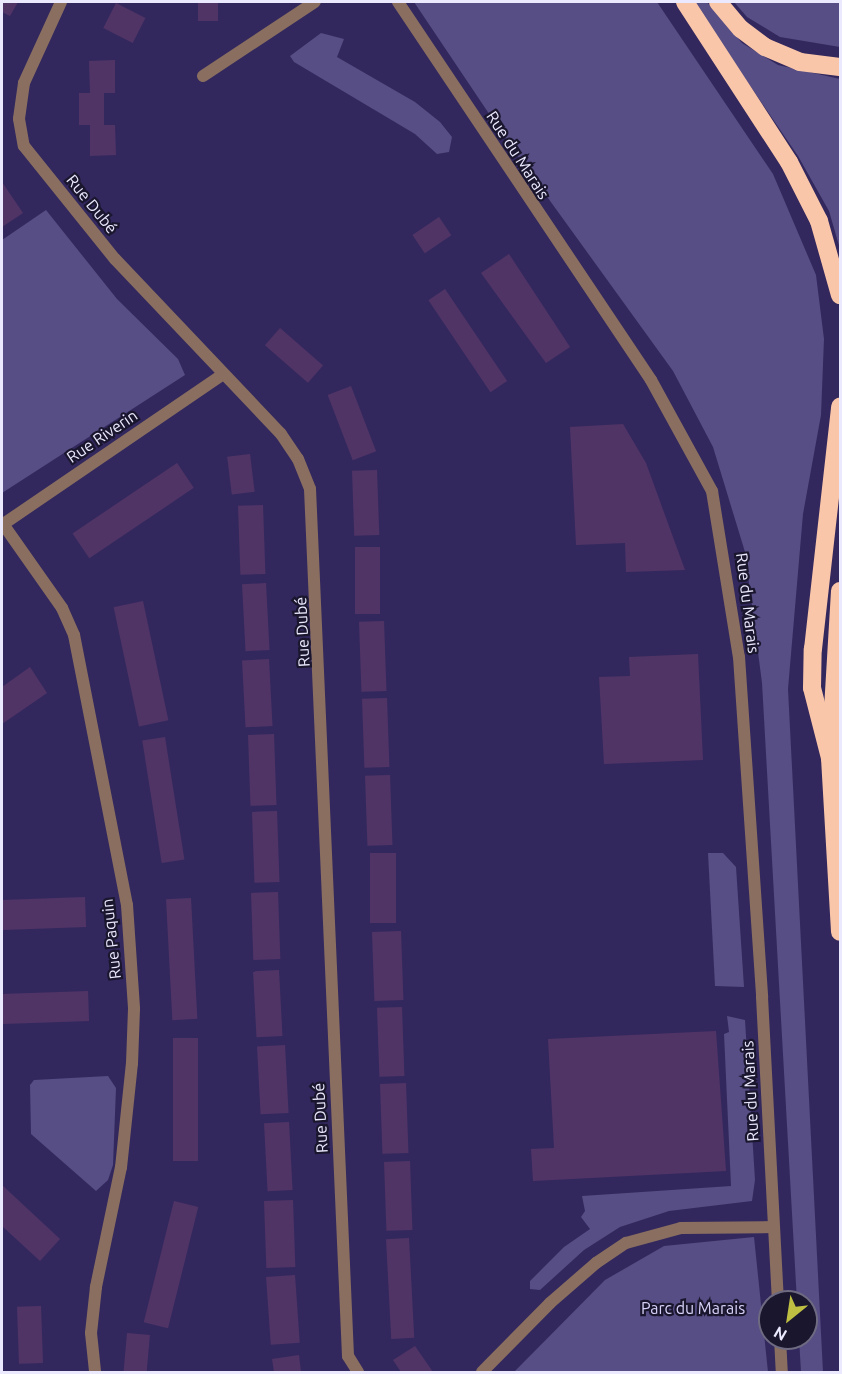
<!DOCTYPE html>
<html>
<head>
<meta charset="utf-8">
<style>
	body { margin:0 }
	#map { position:relative; width:842px; height:1374px; overflow:hidden; background:#33285d; font-family:Ubuntu,sans-serif }
	div>[style] { position:absolute }
	.green>* { inset:0; background:#564e84 }
	.building>* { inset:0; background:#513466; transform-origin:0 0 }
	.minor>* { height:12px; margin:-6px; padding:0 6px; transform-origin:6px; border-radius:6px; background:#8a6f61 }
	.tertiary>* { height:12px; margin:-6px; padding:0 6px; transform-origin:6px; border-radius:6px; background:#8a6f61 }
	.motorway>* { height:18px; margin:-9px; padding:0 9px; transform-origin:9px; border-radius:9px; background:#fac6a9 }
	span { translate:-50% -50%; white-space:nowrap; text-align:center; line-height:1.15; -webkit-text-stroke:4.5px #1a162e; paint-order:stroke }
	.street-label { font-size:16px; color:#eae9fd }
	.park-label { font-size:16px; color:#d7d3f8 }
	.frame { position:absolute; inset:0; border:3px solid #eae9fd; pointer-events:none }
	.north { position:absolute; left:758px; top:1290px; width:60px; height:60px; box-sizing:border-box; background:#1a162e; border:2px solid #6d6a81; border-radius:50%; rotate:210deg; font-size:16px; font-weight:700; line-height:24px; text-align:center; color:#eae9fd }
	.north::after { content:''; display:block; margin:auto; width:21px; height:27px; background:#bebf42; clip-path:polygon(50% 0,100% 100%,50% 72%,0 100%) }
</style>
</head>
<body>
<div id="map">
	<div class="green">
		<div style="clip-path:polygon(414px 2px,657px 2px,773px 174px,816px 275px,824px 339px,821px 415px,803px 514px,788px 689px,823px 1372px,801px 1372px,799px 1338px,806px 1338px,806px 1302px,797px 1302px,762px 683px,745px 552px,713px 447px,673px 371px,514px 151px)"></div>
		<div style="clip-path:polygon(693px 2px,707px 2px,742px 43px,778px 65px,840px 79px,840px 249px,829px 211px,798px 156px)"></div>
		<div style="clip-path:polygon(734px 2px,840px 2px,840px 47px,780px 37px,747px 17px)"></div>
		<div style="clip-path:polygon(321px 33px,344px 39px,337px 57px,415px 102px,440px 122px,452px 137px,449px 152px,437px 154px,415px 134px,294px 62px,290px 56px)"></div>
		<div style="clip-path:polygon(46px 210px,117px 299px,178px 359px,185px 375px,2px 493px,2px 240px)"></div>
		<div style="clip-path:polygon(708px 853px,723px 853px,736px 867px,744px 987px,715px 986px)"></div>
		<div style="clip-path:polygon(727px 1016px,745px 1020px,755px 1180px,752px 1201px,669px 1211px,620px 1227px,584px 1250px,540px 1290px,530px 1289px,530px 1281px,564px 1247px,590px 1229px,581px 1217px,585px 1211px,582px 1196px,731px 1186px,724px 1034px,729px 1032px)"></div>
		<div style="clip-path:polygon(108px 1076px,116px 1088px,113px 1165px,108px 1180px,96px 1191px,31px 1134px,30px 1085px,34px 1080px)"></div>
		<div style="clip-path:polygon(754px 1237px,768px 1372px,514px 1372px,605px 1280px,664px 1246px)"></div>
	</div>
	<div class="building">
		<div style="clip-path:polygon(2px 2px,18px 2px,10px 16px,2px 12px)"></div>
		<div style="left:198px;top:2px;width:20px;height:19px"></div>
		<div style="left:116px;top:3px;width:33px;height:28px;rotate:27deg"></div>
		<div style="clip-path:polygon(115px 60px,115px 93px,104px 93px,104px 125px,115px 125px,116px 155px,90px 156px,90px 125px,79px 125px,79px 93px,90px 93px,89px 61px)"></div>
		<div style="clip-path:polygon(2px 182px,23px 213px,2px 227px)"></div>
		<div style="left:439px;top:217px;width:22px;height:32px;rotate:56deg"></div>
		<div style="clip-path:polygon(509px 254px,570px 347px,546px 363px,481px 273px)"></div>
		<div style="left:445px;top:289px;width:111px;height:20px;rotate:56deg"></div>
		<div style="left:280px;top:328px;width:57px;height:23px;rotate:41deg"></div>
		<div style="left:351px;top:386px;width:70px;height:25px;rotate:69deg"></div>
		<div style="clip-path:polygon(623px 424px,646px 463px,685px 570px,626px 572px,625px 543px,576px 545px,570px 427px)"></div>
		<div style="left:250px;top:454px;width:38px;height:23px;rotate:83deg"></div>
		<div style="left:177px;top:463px;width:30px;height:126px;rotate:56deg"></div>
		<div style="left:377px;top:470px;width:65px;height:25px;rotate:88deg"></div>
		<div style="left:263px;top:505px;width:69px;height:25px;rotate:88deg"></div>
		<div style="left:355px;top:547px;width:25px;height:67px"></div>
		<div style="left:266px;top:583px;width:67px;height:24px;rotate:87deg"></div>
		<div style="left:143px;top:601px;width:122px;height:30px;rotate:78deg"></div>
		<div style="left:384px;top:621px;width:70px;height:25px;rotate:88deg"></div>
		<div style="clip-path:polygon(698px 654px,703px 760px,604px 764px,599px 677px,630px 676px,629px 657px)"></div>
		<div style="left:269px;top:659px;width:67px;height:27px;rotate:87deg"></div>
		<div style="clip-path:polygon(30px 667px,47px 693px,2px 724px,2px 687px)"></div>
		<div style="left:387px;top:698px;width:69px;height:25px;rotate:88deg"></div>
		<div style="left:274px;top:734px;width:71px;height:26px;rotate:88deg"></div>
		<div style="left:165px;top:737px;width:124px;height:23px;rotate:81deg"></div>
		<div style="left:390px;top:775px;width:70px;height:25px;rotate:88deg"></div>
		<div style="left:277px;top:811px;width:71px;height:25px;rotate:88deg"></div>
		<div style="left:370px;top:853px;width:26px;height:70px"></div>
		<div style="left:278px;top:892px;width:67px;height:27px;rotate:88deg"></div>
		<div style="left:85px;top:897px;width:30px;height:83px;rotate:88deg"></div>
		<div style="left:191px;top:898px;width:121px;height:25px;rotate:87deg"></div>
		<div style="left:401px;top:931px;width:69px;height:29px;rotate:88deg"></div>
		<div style="left:279px;top:970px;width:66px;height:26px;rotate:87deg"></div>
		<div style="left:88px;top:991px;width:30px;height:86px;rotate:88deg"></div>
		<div style="left:402px;top:1007px;width:69px;height:25px;rotate:88deg"></div>
		<div style="clip-path:polygon(716px 1031px,726px 1171px,533px 1181px,531px 1149px,554px 1148px,548px 1039px)"></div>
		<div style="left:173px;top:1038px;width:25px;height:123px"></div>
		<div style="left:285px;top:1045px;width:68px;height:28px;rotate:87deg"></div>
		<div style="left:406px;top:1083px;width:70px;height:26px;rotate:88deg"></div>
		<div style="left:289px;top:1122px;width:68px;height:25px;rotate:87deg"></div>
		<div style="left:410px;top:1161px;width:69px;height:26px;rotate:88deg"></div>
		<div style="clip-path:polygon(2px 1185px,60px 1239px,40px 1261px,2px 1226px)"></div>
		<div style="left:293px;top:1200px;width:67px;height:29px;rotate:88deg"></div>
		<div style="left:174px;top:1201px;width:25px;height:125px;rotate:14deg"></div>
		<div style="left:409px;top:1238px;width:100px;height:23px;rotate:87deg"></div>
		<div style="left:295px;top:1275px;width:68px;height:29px;rotate:86deg"></div>
		<div style="left:41px;top:1306px;width:57px;height:24px;rotate:88deg"></div>
		<div style="left:127px;top:1333px;width:23px;height:39px;rotate:5deg"></div>
		<div style="clip-path:polygon(415px 1346px,433px 1372px,401px 1372px,393px 1360px)"></div>
		<div style="clip-path:polygon(299px 1355px,301px 1372px,274px 1372px,272px 1359px)"></div>
	</div>
	<div class="minor">
		<div style="left:61px;top:2px;width:89px;rotate:114.6deg"></div>
		<div style="left:24px;top:83px;width:36px;rotate:98deg"></div>
		<div style="left:19px;top:119px;width:27px;rotate:80deg"></div>
		<div style="left:24px;top:146px;width:145px;rotate:51.2deg"></div>
		<div style="left:115px;top:259px;width:241px;rotate:46.5deg"></div>
		<div style="left:281px;top:434px;width:30px;rotate:56deg"></div>
		<div style="left:298px;top:459px;width:32px;rotate:68deg"></div>
		<div style="left:310px;top:489px;width:868px;rotate:87.49deg"></div>
		<div style="left:348px;top:1356px;width:19px;rotate:58deg"></div>
		<div style="left:203px;top:76px;width:134px;rotate:-33.5deg"></div>
		<div style="left:3px;top:524px;width:103px;rotate:54.9deg"></div>
		<div style="left:62px;top:608px;width:30px;rotate:66deg"></div>
		<div style="left:74px;top:635px;width:275px;rotate:78.9deg"></div>
		<div style="left:127px;top:905px;width:104px;rotate:86.1deg"></div>
		<div style="left:134px;top:1009px;width:54px;rotate:92.1deg"></div>
		<div style="left:132px;top:1063px;width:105px;rotate:96deg"></div>
		<div style="left:121px;top:1167px;width:123px;rotate:101.8deg"></div>
		<div style="left:96px;top:1287px;width:46px;rotate:96.2deg"></div>
		<div style="left:91px;top:1333px;width:39px;rotate:84deg"></div>
		<div style="left:2px;top:525px;width:266px;rotate:-34.3deg"></div>
		<div style="left:482px;top:1372px;width:97px;rotate:-45.4deg"></div>
		<div style="left:550px;top:1303px;width:61px;rotate:-41deg"></div>
		<div style="left:596px;top:1263px;width:36px;rotate:-34deg"></div>
		<div style="left:626px;top:1243px;width:57px;rotate:-15.3deg"></div>
		<div style="left:681px;top:1228px;width:92px;rotate:-0.6deg"></div>
	</div>
	<div class="tertiary">
		<div style="left:398px;top:2px;width:455px;rotate:56.2deg"></div>
		<div style="left:651px;top:380px;width:127px;rotate:61.2deg"></div>
		<div style="left:712px;top:491px;width:168px;rotate:80.8deg"></div>
		<div style="left:739px;top:657px;width:341px;rotate:86.1deg"></div>
		<div style="left:762px;top:997px;width:305px;rotate:87deg"></div>
		<div style="left:780px;top:1338px;width:34px;rotate:87deg"></div>
	</div>
	<div class="motorway">
		<div style="left:685px;top:2px;width:191px;rotate:57deg"></div>
		<div style="left:789px;top:162px;width:66px;rotate:63deg"></div>
		<div style="left:819px;top:221px;width:77px;rotate:74.2deg"></div>
		<div style="left:718px;top:2px;width:35px;rotate:50deg"></div>
		<div style="left:741px;top:29px;width:30px;rotate:37deg"></div>
		<div style="left:765px;top:47px;width:38px;rotate:23deg"></div>
		<div style="left:800px;top:62px;width:40px;rotate:7.1deg"></div>
		<div style="left:840px;top:591px;width:167px;rotate:93.4deg"></div>
		<div style="left:830px;top:758px;width:174px;rotate:86.7deg"></div>
		<div style="left:830px;top:758px;width:72px;rotate:-104.4deg"></div>
		<div style="left:812px;top:688px;width:39px;rotate:-89deg"></div>
		<div style="left:813px;top:649px;width:244px;rotate:-83.6deg"></div>
	</div>
	<div class="street-label">
		<span style="left:518px;top:155px;rotate:57deg">Rue du Marais</span>
		<span style="left:92px;top:204px;rotate:51deg">Rue Dubé</span>
		<span style="left:102px;top:436px;rotate:-34deg">Rue Riverin</span>
		<span style="left:748px;top:603px;rotate:83deg">Rue du Marais</span>
		<span style="left:302px;top:632px;rotate:-93deg">Rue Dubé</span>
		<span style="left:111px;top:939px;rotate:-96deg">Rue Paquin</span>
		<span style="left:750px;top:1091px;rotate:-93deg">Rue du Marais</span>
		<span style="left:320px;top:1118px;rotate:-93deg">Rue Dubé</span>
	</div>
	<div class="park-label">
		<span style="left:693px;top:1308px">Parc du Marais</span>
	</div>
	<div class="frame"></div>
	<div class="north">N</div>
</div>
</body>
</html>
